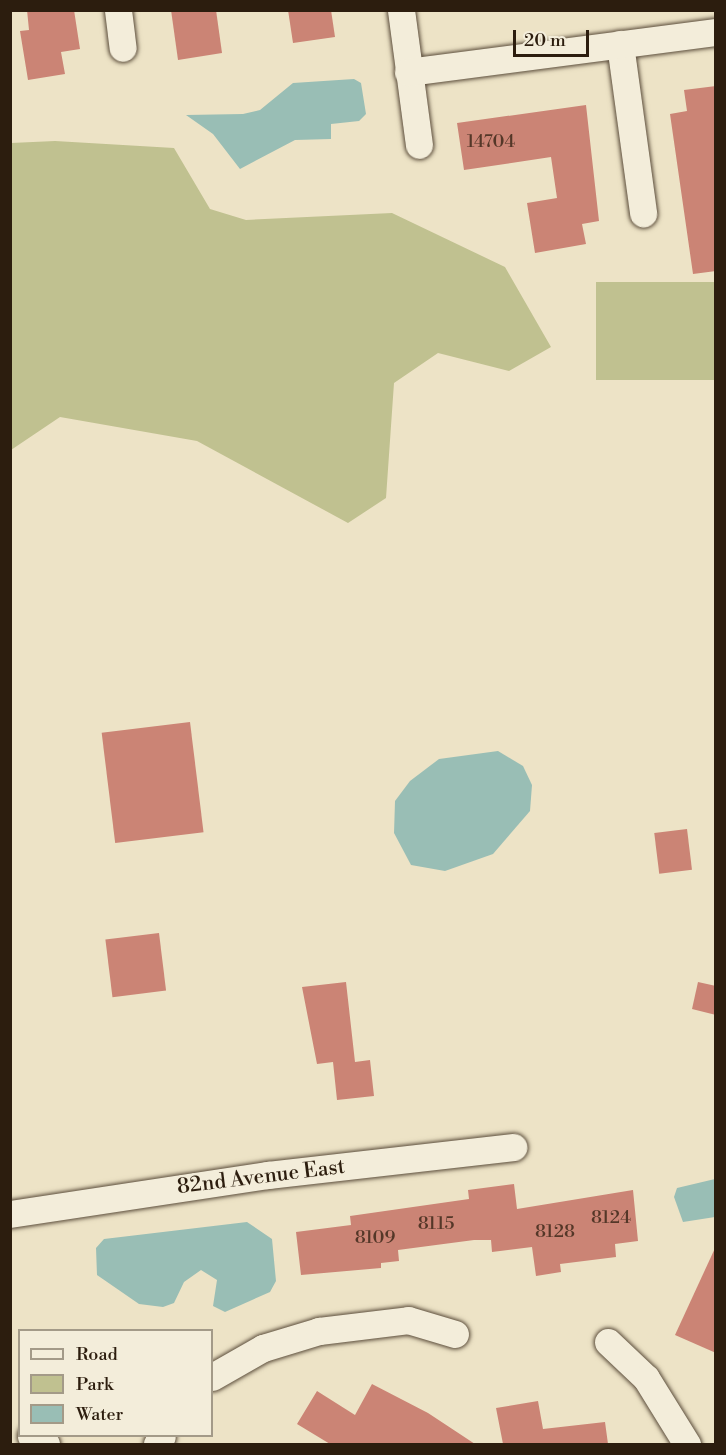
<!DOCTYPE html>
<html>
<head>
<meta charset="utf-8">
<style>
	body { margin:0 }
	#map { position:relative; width:726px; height:1455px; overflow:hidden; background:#ede3c6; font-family:"Libre Bodoni",serif }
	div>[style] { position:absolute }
	.green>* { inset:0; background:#c0c190; transform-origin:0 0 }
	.water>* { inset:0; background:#99beb5 }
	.building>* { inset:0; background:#cb8475; transform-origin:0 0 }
	.roads { filter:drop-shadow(0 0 2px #5c4e3c) drop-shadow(0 0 2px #5c4e3c) }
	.minor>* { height:27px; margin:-13.5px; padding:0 13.5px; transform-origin:13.5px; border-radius:13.5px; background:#f3edda }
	span { translate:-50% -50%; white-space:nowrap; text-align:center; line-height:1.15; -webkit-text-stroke:4.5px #f3edda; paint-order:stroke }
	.number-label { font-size:18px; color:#543728 }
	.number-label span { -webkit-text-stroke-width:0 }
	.street-label { font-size:21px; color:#2c1d0e }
	.frame { position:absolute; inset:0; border:12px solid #2c1d0e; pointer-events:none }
	.legend { position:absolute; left:18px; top:1329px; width:195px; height:108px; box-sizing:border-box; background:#f3edda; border:2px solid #a39a88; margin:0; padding:8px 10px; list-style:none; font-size:18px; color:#2c1d0e }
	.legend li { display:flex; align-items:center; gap:12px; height:30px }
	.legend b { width:30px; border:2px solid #a39a88 }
	.scale { position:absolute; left:513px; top:30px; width:76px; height:27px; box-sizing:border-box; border:3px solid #2c1d0e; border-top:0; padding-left:8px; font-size:18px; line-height:21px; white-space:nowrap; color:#2c1d0e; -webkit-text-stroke:4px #f3edda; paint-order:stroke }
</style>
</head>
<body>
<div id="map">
	<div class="green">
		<div style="clip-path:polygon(55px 141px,174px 148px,210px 209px,246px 220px,392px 213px,505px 267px,551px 347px,509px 371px,438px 353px,394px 383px,386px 498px,348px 523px,197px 441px,60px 417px,11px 450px,11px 143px)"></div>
		<div style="left:715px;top:282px;width:98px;height:119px;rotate:90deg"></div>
	</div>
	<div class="water">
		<div style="clip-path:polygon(354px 79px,361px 83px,366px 114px,359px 121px,331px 124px,331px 139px,295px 140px,240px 169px,213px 134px,186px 115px,243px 114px,260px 110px,293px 83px)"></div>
		<div style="clip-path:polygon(498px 751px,523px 766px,532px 785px,530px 811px,493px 854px,445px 871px,411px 865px,394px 833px,395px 801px,410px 781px,439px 759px)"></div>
		<div style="clip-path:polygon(715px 1179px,715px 1217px,683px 1222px,674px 1197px,677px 1188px)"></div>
		<div style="clip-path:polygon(247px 1222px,272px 1239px,276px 1281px,270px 1292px,225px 1312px,213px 1306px,217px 1280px,201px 1270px,184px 1282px,174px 1303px,163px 1307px,139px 1304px,97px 1275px,96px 1248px,104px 1239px)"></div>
	</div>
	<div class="building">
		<div style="clip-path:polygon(27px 10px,74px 10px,80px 49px,61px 52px,65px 74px,28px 80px,20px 31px,29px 30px)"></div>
		<div style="clip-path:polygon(171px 10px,216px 10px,222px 53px,178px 60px)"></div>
		<div style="clip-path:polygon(288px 10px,331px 10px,335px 37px,293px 43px)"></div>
		<div style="clip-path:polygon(716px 86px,716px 271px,693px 274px,670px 114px,687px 111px,684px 90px)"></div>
		<div style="clip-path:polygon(586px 105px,599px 221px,582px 224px,586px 244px,535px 253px,527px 203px,557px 198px,551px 157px,464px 170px,457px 123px)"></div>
		<div style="left:190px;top:722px;width:111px;height:89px;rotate:83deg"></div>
		<div style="left:687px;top:829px;width:41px;height:33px;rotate:83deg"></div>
		<div style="left:159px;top:933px;width:58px;height:54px;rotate:83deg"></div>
		<div style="clip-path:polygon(346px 982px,355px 1062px,370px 1060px,374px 1096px,337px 1100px,333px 1062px,317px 1064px,302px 987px)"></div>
		<div style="clip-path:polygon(698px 982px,716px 986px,716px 1015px,692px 1009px)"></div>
		<div style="clip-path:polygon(514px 1184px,517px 1209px,633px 1190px,638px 1241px,615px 1244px,616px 1257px,560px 1264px,561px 1272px,536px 1276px,532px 1247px,492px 1252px,491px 1240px,474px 1240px,398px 1250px,399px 1261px,381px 1263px,381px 1268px,301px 1275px,296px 1232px,351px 1225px,350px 1216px,469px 1199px,468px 1190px)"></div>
		<div style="clip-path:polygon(716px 1246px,716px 1353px,675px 1335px)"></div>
		<div style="clip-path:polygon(372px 1384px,428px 1413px,475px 1444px,330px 1444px,297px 1424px,317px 1391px,355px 1415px)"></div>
		<div style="clip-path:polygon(538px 1401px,543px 1429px,605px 1422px,608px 1444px,503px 1444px,496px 1408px)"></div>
	</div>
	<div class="roads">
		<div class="minor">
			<div style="left:118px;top:10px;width:38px;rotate:83deg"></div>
			<div style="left:401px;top:10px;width:136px;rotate:82.4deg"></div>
			<div style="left:620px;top:44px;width:171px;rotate:82.2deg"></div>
			<div style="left:408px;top:72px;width:311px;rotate:-7.4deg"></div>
			<div style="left:10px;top:1214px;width:261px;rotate:-8.6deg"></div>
			<div style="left:268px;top:1175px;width:247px;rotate:-6.5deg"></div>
			<div style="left:608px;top:1342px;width:52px;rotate:43.5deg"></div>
			<div style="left:646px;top:1378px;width:78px;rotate:58.2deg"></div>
			<div style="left:212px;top:1377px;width:59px;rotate:-29.6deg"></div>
			<div style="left:263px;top:1348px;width:59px;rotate:-16.9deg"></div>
			<div style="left:319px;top:1331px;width:90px;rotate:-7deg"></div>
			<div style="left:408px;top:1320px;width:49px;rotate:16.6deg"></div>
			<div style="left:31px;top:1436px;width:17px;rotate:28deg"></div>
			<div style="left:157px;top:1444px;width:9px;rotate:-58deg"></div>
		</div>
	</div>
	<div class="number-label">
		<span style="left:491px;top:142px">14704</span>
		<span style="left:611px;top:1218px">8124</span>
		<span style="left:436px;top:1224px">8115</span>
		<span style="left:555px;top:1232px">8128</span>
		<span style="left:375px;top:1238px">8109</span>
	</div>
	<div class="street-label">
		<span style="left:261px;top:1177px;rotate:-7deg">82nd Avenue East</span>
	</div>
	<div class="frame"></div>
	<ul class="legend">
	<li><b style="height:8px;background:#f3edda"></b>Road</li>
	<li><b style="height:16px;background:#c0c190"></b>Park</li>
	<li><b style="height:16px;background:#99beb5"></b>Water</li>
	</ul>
	<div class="scale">20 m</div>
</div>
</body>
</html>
